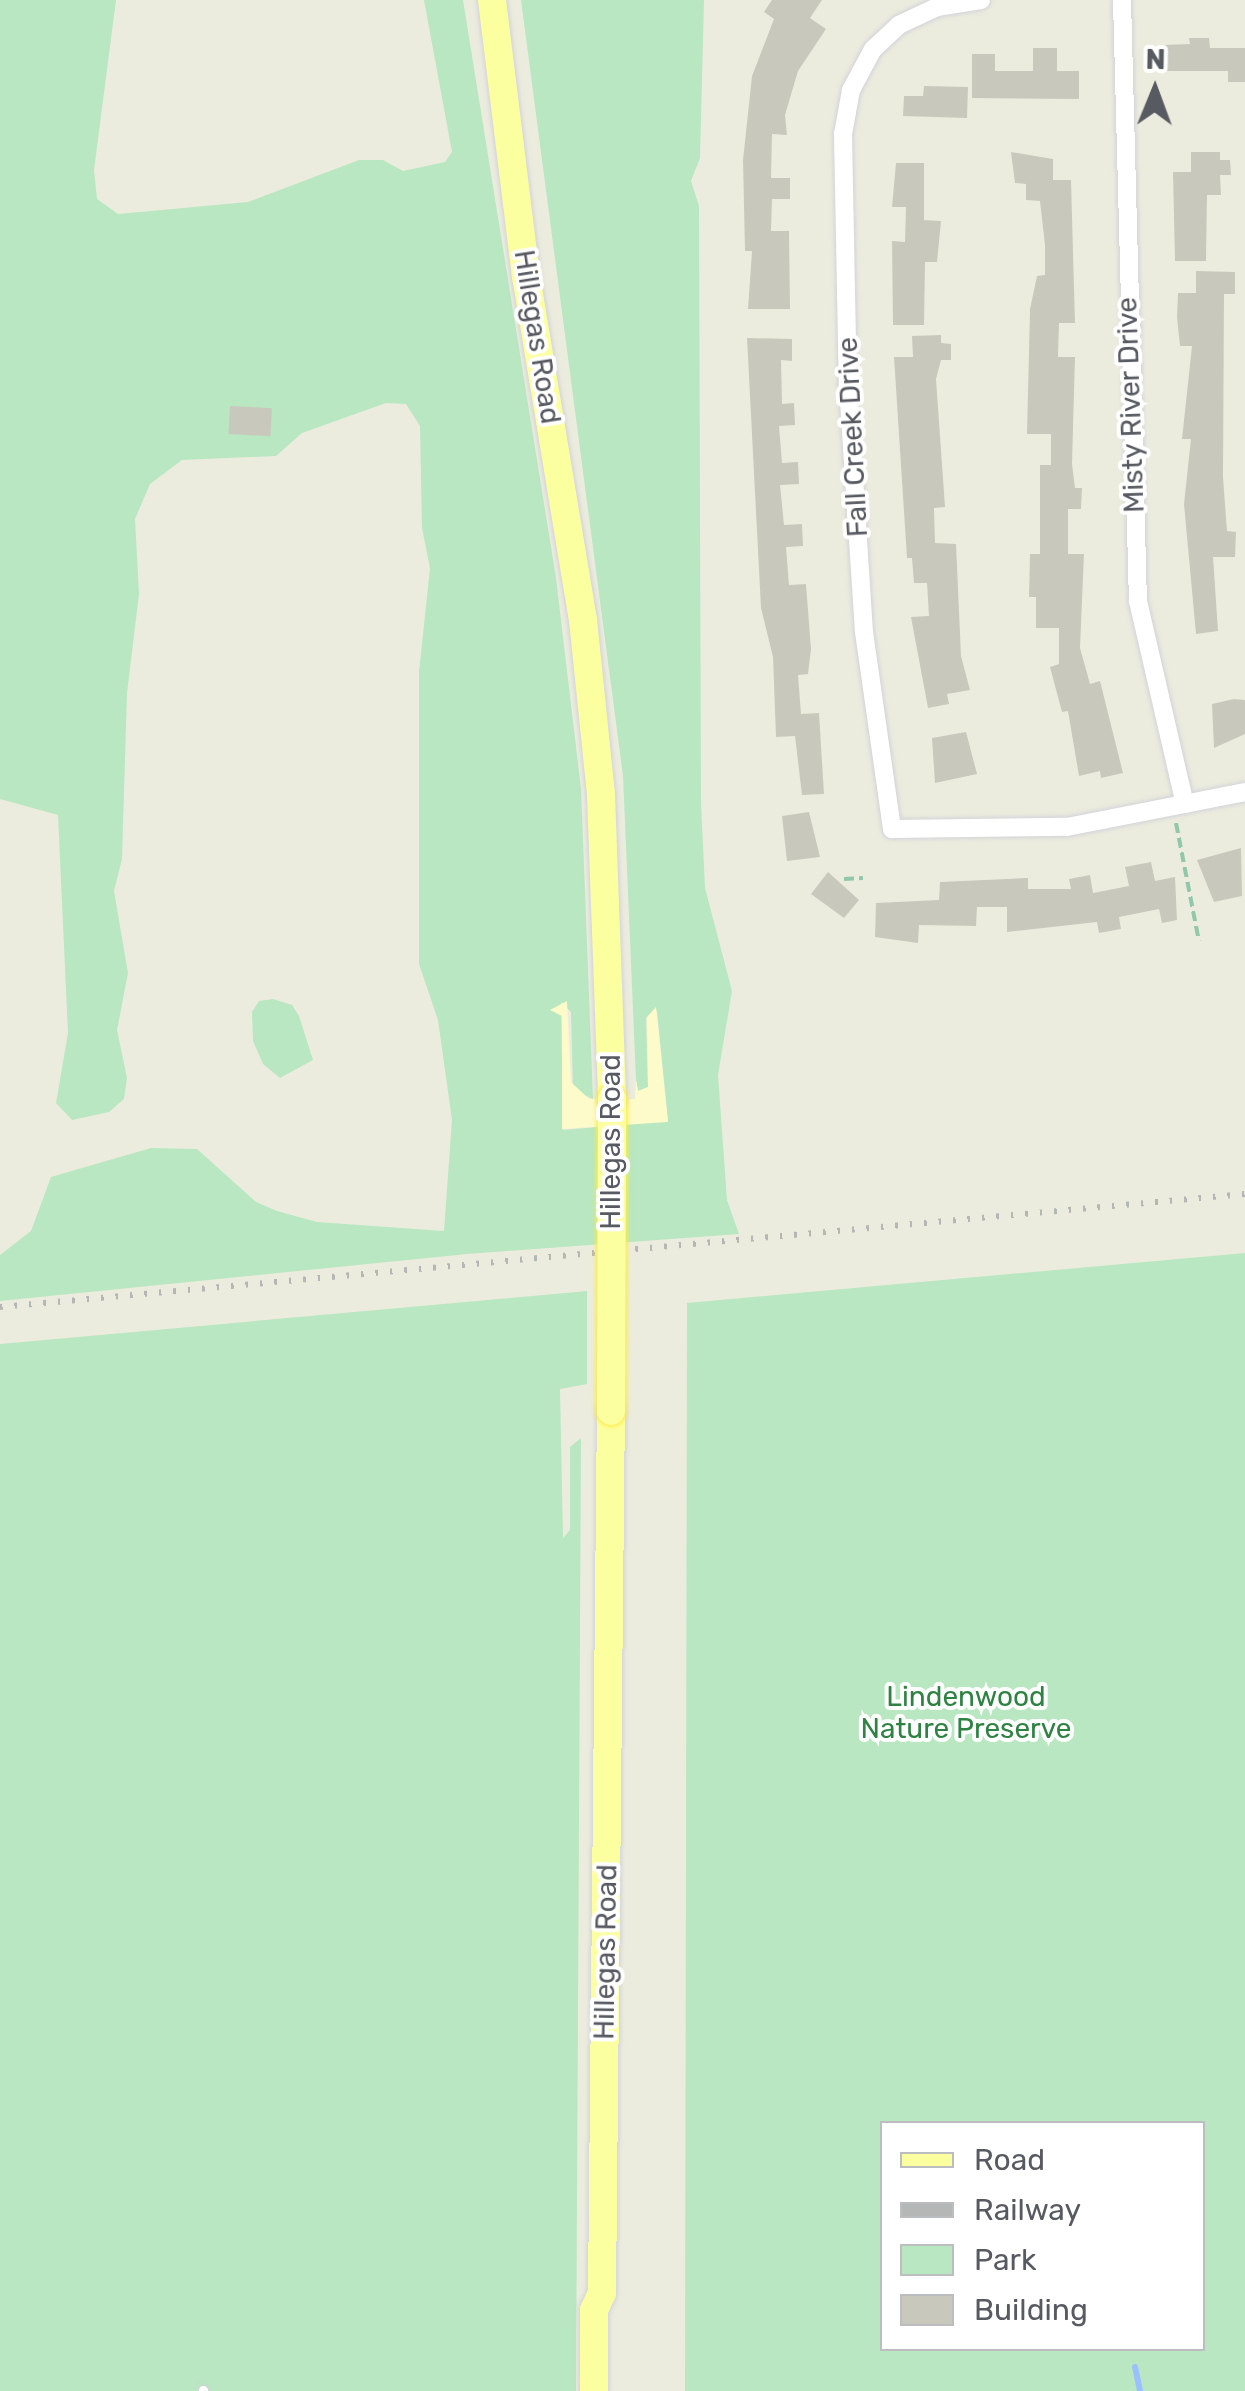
<!DOCTYPE html>
<html>
<head>
<meta charset="utf-8">
<style>
	body { margin:0 }
	#map { position:relative; width:1245px; height:2391px; overflow:hidden; background:#ececde; font-family:Rubik,sans-serif }
	div>[style] { position:absolute }
	.green>* { inset:0; background:#b8e7c1 }
	.sand>* { inset:0; background:#fdfbc9 }
	.stream>* { height:6px; margin:-3px; padding:0 3px; transform-origin:3px; border-radius:3px; background:#9bc0ff }
	.building>* { inset:0; background:#c9c8bd; transform-origin:0 0 }
	.path>* { height:4px; margin-top:-2px; transform-origin:0; background:repeating-linear-gradient(90deg,#91c7ab 0 10px,transparent 0 15px) }
	.roads { filter:drop-shadow(0 0 2px #d2d3da) drop-shadow(0 0 2px #d2d3da) }
	.lane>* { height:9px; margin:-4.5px; padding:0 4.5px; transform-origin:4.5px; border-radius:4.5px; background:#fff }
	.street>* { height:18px; margin:-9px; padding:0 9px; transform-origin:9px; border-radius:9px; background:#fff }
	.primary>* { height:28px; margin:-14px; padding:0 14px; transform-origin:14px; border-radius:14px; background:#fcffa0 }
	.rail>* { height:6px; margin-top:-3px; transform-origin:0; background:repeating-linear-gradient(90deg,#b5b6b6 0 2.5px,transparent 0 14.5px) }
	.bridges { filter:drop-shadow(0 0 2px #fbec48) drop-shadow(0 0 2px #fbec48) }
	.primary-bridge>* { height:28px; margin:-14px; padding:0 14px; transform-origin:14px; border-radius:14px; background:#fcffa0 }
	span { translate:-50% -50%; white-space:nowrap; text-align:center; line-height:1.15; -webkit-text-stroke:8px #fff; paint-order:stroke }
	.street-label { font-size:28px; color:#575a61 }
	.park-label { font-size:28px; color:#2e8342 }
	.legend { position:absolute; left:880px; top:2121px; width:325px; height:230px; box-sizing:border-box; background:#fff; border:2px solid #bcbdc0; margin:0; padding:12px 18px; list-style:none; font-size:30px; color:#575a61 }
	.legend li { display:flex; align-items:center; gap:20px; height:50px }
	.legend b { width:50px; border:2px solid #bcbdc0 }
	.north { position:absolute; left:1105px; top:40px; width:100px; height:100px; -webkit-text-stroke:8px #fff; paint-order:stroke; rotate:1deg; font-size:28px; font-weight:700; line-height:40px; text-align:center; color:#575a61 }
	.north::after { content:''; display:block; margin:auto; width:35px; height:45px; background:#575a61; clip-path:polygon(50% 0,100% 100%,50% 72%,0 100%) }
</style>
</head>
<body>
<div id="map">
	<div class="green">
		<div style="clip-path:polygon(0 0,116px 0,94px 170px,97px 199px,118px 214px,248px 202px,359px 160px,383px 160px,403px 171px,445px 162px,452px 152px,424px 0,463px 0,556px 578px,581px 789px,593px 1099px,573px 1090px,571px 1012px,561px 1002px,563px 1130px,668px 1121px,657px 1011px,646px 1018px,648px 1087px,638px 1091px,636px 1080px,623px 776px,521px 0,704px 0,700px 158px,691px 181px,699px 206px,701px 803px,705px 888px,732px 991px,718px 1075px,727px 1200px,739px 1234px,467px 1254px,0 1301px,0 1255px,31px 1231px,51px 1177px,151px 1148px,197px 1149px,256px 1202px,277px 1211px,317px 1222px,444px 1231px,452px 1120px,438px 1020px,419px 964px,419px 672px,430px 568px,422px 528px,420px 426px,406px 404px,386px 403px,302px 433px,276px 456px,182px 460px,150px 484px,135px 519px,139px 594px,127px 693px,122px 859px,114px 891px,128px 973px,117px 1030px,127px 1078px,124px 1099px,109px 1112px,72px 1120px,56px 1103px,68px 1033px,58px 815px,0 799px)"></div>
		<div style="clip-path:polygon(273px 999px,292px 1005px,299px 1016px,313px 1060px,280px 1078px,263px 1064px,253px 1041px,252px 1012px,259px 1001px)"></div>
		<div style="clip-path:polygon(evenodd,1245px 1253px,1245px 2391px,685px 2391px,687px 1303px,1245px 1253px,882px 2124px,1202px 2124px,1202px 2348px,882px 2348px,882px 2124px)"></div>
		<div style="clip-path:polygon(587px 1291px,587px 1384px,560px 1389px,563px 1538px,570px 1530px,570px 1447px,581px 1438px,576px 2391px,0 2391px,0 1344px)"></div>
	</div>
	<div class="sand">
		<div style="clip-path:polygon(567px 1001px,571px 1082px,589px 1099px,635px 1099px,636px 1080px,638px 1091px,648px 1087px,647px 1017px,656px 1007px,668px 1122px,562px 1129px,562px 1016px,550px 1010px)"></div>
	</div>
	<div class="stream">
		<div style="left:1135px;top:2367px;width:25px;rotate:78deg"></div>
	</div>
	<div class="building">
		<div style="clip-path:polygon(772px 0,822px 0,810px 18px,826px 29px,798px 71px,785px 115px,787px 135px,772px 134px,771px 178px,790px 178px,790px 199px,772px 199px,771px 231px,789px 231px,790px 309px,748px 309px,752px 251px,745px 251px,743px 160px,752px 76px,774px 19px,764px 12px)"></div>
		<div style="clip-path:polygon(1189px 38px,1209px 38px,1210px 48px,1245px 48px,1245px 82px,1228px 82px,1228px 71px,1164px 71px,1163px 45px,1190px 44px)"></div>
		<div style="clip-path:polygon(1033px 48px,1057px 48px,1057px 71px,1079px 71px,1079px 99px,972px 98px,972px 54px,995px 54px,995px 71px,1033px 71px)"></div>
		<div style="clip-path:polygon(924px 86px,968px 87px,967px 118px,903px 116px,904px 96px,923px 96px)"></div>
		<div style="clip-path:polygon(1011px 152px,1053px 159px,1053px 180px,1071px 180px,1075px 323px,1059px 323px,1058px 357px,1075px 357px,1072px 464px,1075px 488px,1082px 488px,1081px 509px,1068px 509px,1068px 554px,1084px 554px,1080px 648px,1090px 684px,1100px 681px,1123px 773px,1101px 778px,1100px 771px,1079px 776px,1068px 711px,1062px 712px,1050px 667px,1059px 664px,1059px 628px,1036px 628px,1036px 597px,1029px 597px,1030px 554px,1040px 554px,1040px 465px,1051px 465px,1051px 434px,1027px 434px,1030px 309px,1037px 276px,1045px 275px,1045px 245px,1040px 201px,1026px 200px,1026px 184px,1015px 183px)"></div>
		<div style="clip-path:polygon(1191px 152px,1220px 152px,1220px 160px,1230px 160px,1231px 175px,1220px 175px,1221px 195px,1207px 195px,1206px 261px,1175px 261px,1173px 172px,1191px 172px)"></div>
		<div style="clip-path:polygon(896px 163px,924px 163px,924px 220px,941px 221px,937px 262px,925px 262px,924px 325px,893px 325px,892px 241px,905px 242px,906px 207px,892px 207px)"></div>
		<div style="clip-path:polygon(1196px 271px,1235px 272px,1235px 294px,1224px 294px,1223px 477px,1227px 531px,1236px 532px,1235px 557px,1213px 557px,1218px 631px,1196px 634px,1184px 504px,1191px 439px,1182px 439px,1192px 346px,1180px 346px,1177px 317px,1178px 293px,1196px 293px)"></div>
		<div style="clip-path:polygon(941px 335px,941px 343px,951px 344px,951px 360px,941px 360px,936px 379px,945px 507px,934px 508px,935px 543px,956px 544px,961px 656px,970px 690px,947px 694px,949px 704px,928px 708px,911px 617px,929px 616px,927px 583px,914px 583px,912px 558px,907px 558px,894px 357px,913px 357px,912px 336px)"></div>
		<div style="clip-path:polygon(747px 338px,792px 339px,792px 361px,781px 360px,782px 404px,794px 403px,795px 425px,779px 426px,782px 463px,798px 462px,799px 484px,780px 485px,784px 525px,802px 524px,803px 546px,786px 547px,789px 585px,806px 584px,811px 649px,808px 674px,798px 675px,801px 714px,819px 713px,824px 794px,802px 795px,795px 736px,776px 737px,773px 657px,761px 608px)"></div>
		<div style="left:230px;top:406px;width:42px;height:28px;rotate:3deg"></div>
		<div style="clip-path:polygon(1234px 699px,1245px 700px,1245px 734px,1214px 748px,1212px 704px)"></div>
		<div style="clip-path:polygon(966px 732px,977px 774px,935px 783px,932px 738px)"></div>
		<div style="clip-path:polygon(809px 812px,820px 857px,787px 861px,782px 816px)"></div>
		<div style="clip-path:polygon(1241px 848px,1242px 896px,1214px 902px,1197px 860px)"></div>
		<div style="clip-path:polygon(1151px 862px,1155px 881px,1175px 877px,1177px 920px,1162px 923px,1159px 909px,1119px 917px,1121px 929px,1099px 933px,1097px 922px,1007px 932px,1007px 907px,977px 907px,976px 926px,919px 925px,918px 943px,875px 937px,876px 903px,939px 900px,940px 882px,1028px 878px,1028px 889px,1071px 889px,1069px 879px,1090px 875px,1093px 893px,1129px 886px,1125px 867px)"></div>
		<div style="clip-path:polygon(828px 872px,859px 900px,844px 918px,811px 894px)"></div>
	</div>
	<div class="path">
		<div style="left:1176px;top:823px;width:120px;rotate:79deg"></div>
		<div style="left:844px;top:879px;width:19px;rotate:-3deg"></div>
	</div>
	<div class="roads">
		<div class="lane">
			<div style="left:203px;top:2391px;width:1px;rotate:-90deg"></div>
		</div>
		<div class="street">
			<div style="left:981px;top:0;width:45px;rotate:171deg"></div>
			<div style="left:937px;top:7px;width:42px;rotate:154.7deg"></div>
			<div style="left:899px;top:25px;width:35px;rotate:137deg"></div>
			<div style="left:873px;top:49px;width:47px;rotate:118.2deg"></div>
			<div style="left:851px;top:90px;width:45px;rotate:100.3deg"></div>
			<div style="left:843px;top:134px;width:251px;rotate:88.9deg"></div>
			<div style="left:848px;top:385px;width:248px;rotate:86.3deg"></div>
			<div style="left:864px;top:632px;width:199px;rotate:81.9deg"></div>
			<div style="left:892px;top:829px;width:175px;rotate:-0.7deg"></div>
			<div style="left:1067px;top:827px;width:181px;rotate:-11.1deg"></div>
			<div style="left:1122px;top:0;width:601px;rotate:88.48deg"></div>
			<div style="left:1138px;top:601px;width:208px;rotate:77deg"></div>
		</div>
		<div class="primary">
			<div style="left:492px;top:0;width:278px;rotate:83deg"></div>
			<div style="left:526px;top:276px;width:349px;rotate:80.6deg"></div>
			<div style="left:583px;top:620px;width:176px;rotate:84.1deg"></div>
			<div style="left:601px;top:795px;width:304px;rotate:87.9deg"></div>
			<div style="left:594px;top:2391px;width:81px;rotate:-90deg"></div>
			<div style="left:594px;top:2310px;width:19px;rotate:-65deg"></div>
			<div style="left:602px;top:2293px;width:882px;rotate:-89.42deg"></div>
		</div>
	</div>
	<div class="rail">
		<div style="left:0;top:1307px;width:1250px;rotate:-5.19deg"></div>
	</div>
	<div class="bridges">
		<div class="primary-bridge">
			<div style="left:611px;top:1411px;width:312px;rotate:-89.8deg"></div>
		</div>
	</div>
	<div class="street-label">
		<span style="left:537px;top:337px;rotate:81deg">Hillegas Road</span>
		<span style="left:1131px;top:405px;rotate:-92deg">Misty River Drive</span>
		<span style="left:853px;top:437px;rotate:-93deg">Fall Creek Drive</span>
		<span style="left:611px;top:1142px;rotate:-90deg">Hillegas Road</span>
		<span style="left:606px;top:1952px;rotate:-89deg">Hillegas Road</span>
	</div>
	<div class="park-label">
		<span style="left:966px;top:1713px">Lindenwood<br>Nature Preserve</span>
	</div>
	<ul class="legend">
	<li><b style="height:12px;background:#fcffa0"></b>Road</li>
	<li><b style="height:12px;background:#b5b6b6"></b>Railway</li>
	<li><b style="height:28px;background:#b8e7c1"></b>Park</li>
	<li><b style="height:28px;background:#c9c8bd"></b>Building</li>
	</ul>
	<div class="north">N</div>
</div>
</body>
</html>
